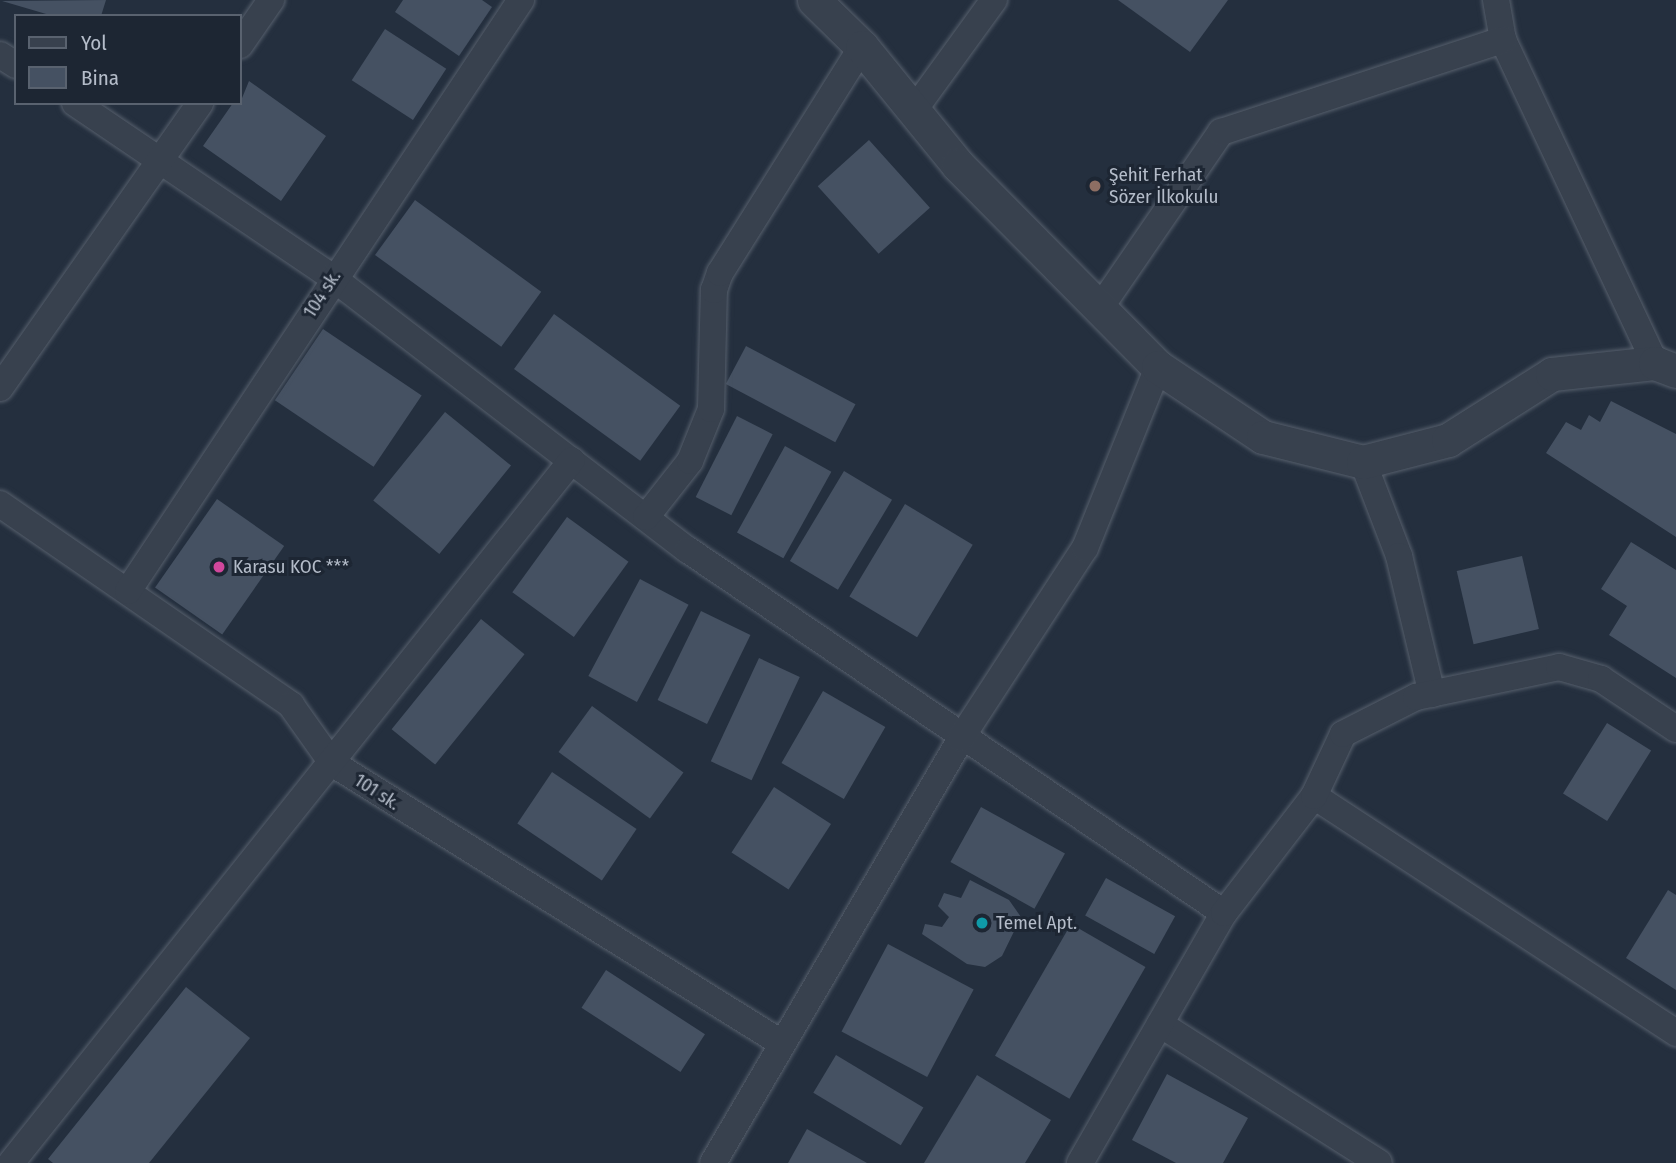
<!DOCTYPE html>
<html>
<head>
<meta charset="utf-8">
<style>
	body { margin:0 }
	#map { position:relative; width:1676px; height:1163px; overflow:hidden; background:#242f3e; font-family:"Fira Sans Condensed",sans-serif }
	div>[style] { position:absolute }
	.building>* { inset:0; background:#455162; transform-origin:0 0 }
	.roads { filter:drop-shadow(0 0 2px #565f6c) drop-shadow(0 0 2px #565f6c) }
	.minor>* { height:26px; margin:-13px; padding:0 13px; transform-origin:13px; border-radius:13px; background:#38414e }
	.tertiary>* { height:33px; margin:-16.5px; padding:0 16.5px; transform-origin:16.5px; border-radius:16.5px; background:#38414e }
	.dots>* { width:19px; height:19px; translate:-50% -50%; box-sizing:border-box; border:4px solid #1d2633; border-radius:50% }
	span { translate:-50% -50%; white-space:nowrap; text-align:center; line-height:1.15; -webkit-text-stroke:6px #1d2633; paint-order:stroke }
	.poi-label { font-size:19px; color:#b4bcc9 }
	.left { translate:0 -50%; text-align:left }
	.street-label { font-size:19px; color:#b4bcc9 }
	.legend { position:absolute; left:14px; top:14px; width:228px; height:91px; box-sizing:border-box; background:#1d2633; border:2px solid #59626f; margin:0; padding:9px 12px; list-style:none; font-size:21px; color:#b4bcc9 }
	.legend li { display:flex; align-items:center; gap:14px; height:35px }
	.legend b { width:35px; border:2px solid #59626f }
</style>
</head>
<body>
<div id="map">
	<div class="building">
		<div style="clip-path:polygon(106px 0,101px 16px,53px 16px,2px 1px)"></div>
		<div style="clip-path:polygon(403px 0,482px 0,492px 7px,459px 56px,395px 12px)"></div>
		<div style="clip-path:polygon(1118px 0,1228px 0,1190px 52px)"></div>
		<div style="left:385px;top:29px;width:73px;height:61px;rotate:33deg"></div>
		<div style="clip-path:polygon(249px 81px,326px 136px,281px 201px,203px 146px,233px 103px,240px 103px)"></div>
		<div style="left:869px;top:140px;width:91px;height:69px;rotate:48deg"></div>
		<div style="left:415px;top:200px;width:156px;height:68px;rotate:36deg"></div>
		<div style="left:554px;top:314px;width:156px;height:68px;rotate:36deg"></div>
		<div style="left:323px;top:329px;width:119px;height:86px;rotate:34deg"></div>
		<div style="left:746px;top:346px;width:124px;height:43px;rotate:28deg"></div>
		<div style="clip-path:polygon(1611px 401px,1676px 434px,1676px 537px,1546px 453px,1566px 422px,1581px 430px,1589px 415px,1600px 422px)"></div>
		<div style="left:445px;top:412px;width:85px;height:114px;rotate:39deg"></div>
		<div style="left:737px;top:416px;width:40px;height:91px;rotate:27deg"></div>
		<div style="left:785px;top:446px;width:53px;height:99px;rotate:29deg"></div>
		<div style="left:844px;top:471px;width:56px;height:105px;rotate:31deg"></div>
		<div style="left:217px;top:499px;width:82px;height:108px;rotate:35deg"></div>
		<div style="left:905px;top:504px;width:79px;height:108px;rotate:31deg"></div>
		<div style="left:567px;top:517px;width:76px;height:93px;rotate:36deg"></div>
		<div style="clip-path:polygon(1631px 542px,1676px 570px,1676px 678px,1609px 635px,1627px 606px,1601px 589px)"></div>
		<div style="left:1522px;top:556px;width:75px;height:67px;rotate:77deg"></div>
		<div style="left:640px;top:579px;width:55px;height:110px;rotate:28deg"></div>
		<div style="left:701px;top:611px;width:55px;height:99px;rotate:26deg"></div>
		<div style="left:481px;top:619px;width:56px;height:142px;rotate:39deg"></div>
		<div style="left:759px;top:658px;width:45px;height:114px;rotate:25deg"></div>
		<div style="left:823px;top:691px;width:72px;height:83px;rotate:30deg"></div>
		<div style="left:592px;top:706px;width:113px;height:57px;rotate:36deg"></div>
		<div style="left:1607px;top:723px;width:52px;height:83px;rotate:32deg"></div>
		<div style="left:552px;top:772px;width:102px;height:62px;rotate:34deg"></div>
		<div style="left:774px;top:787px;width:68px;height:78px;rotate:33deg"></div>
		<div style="left:981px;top:807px;width:96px;height:63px;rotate:29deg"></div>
		<div style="left:1106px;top:878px;width:79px;height:43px;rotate:29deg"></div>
		<div style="clip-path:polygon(970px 880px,1009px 900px,1021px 917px,1002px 956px,985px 967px,967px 964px,922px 934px,925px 924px,942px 927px,949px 917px,938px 906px,944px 893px,961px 898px)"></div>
		<div style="clip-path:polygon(1668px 890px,1676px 895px,1676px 990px,1626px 958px)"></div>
		<div style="left:1071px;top:924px;width:86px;height:152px;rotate:30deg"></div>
		<div style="left:888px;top:944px;width:97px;height:99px;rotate:28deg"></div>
		<div style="left:606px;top:970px;width:118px;height:45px;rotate:33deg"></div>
		<div style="clip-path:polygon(186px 987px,250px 1038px,149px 1163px,53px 1163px,48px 1159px)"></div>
		<div style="left:836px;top:1055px;width:102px;height:44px;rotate:31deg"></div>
		<div style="clip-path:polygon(1167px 1074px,1248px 1118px,1223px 1163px,1176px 1163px,1132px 1140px)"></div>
		<div style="clip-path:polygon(977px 1075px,1051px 1120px,1025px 1163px,924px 1163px)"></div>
		<div style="clip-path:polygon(807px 1129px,867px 1163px,788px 1163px)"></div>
	</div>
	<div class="roads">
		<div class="minor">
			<div style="left:1496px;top:0;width:41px;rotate:80.1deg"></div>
			<div style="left:1503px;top:40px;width:357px;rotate:64.8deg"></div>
			<div style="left:240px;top:45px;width:55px;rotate:-55.4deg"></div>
			<div style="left:0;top:55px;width:19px;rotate:32deg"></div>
			<div style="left:75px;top:103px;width:312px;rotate:34.1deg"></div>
			<div style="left:333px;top:278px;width:447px;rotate:37.5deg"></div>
			<div style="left:688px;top:550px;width:647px;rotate:34.11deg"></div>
			<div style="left:914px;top:110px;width:136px;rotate:-54deg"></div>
			<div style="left:1100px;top:308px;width:214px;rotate:-55.5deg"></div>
			<div style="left:1221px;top:132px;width:297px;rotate:-18.1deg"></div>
			<div style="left:0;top:388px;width:348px;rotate:-54.9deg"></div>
			<div style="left:1363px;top:462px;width:101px;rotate:69deg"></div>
			<div style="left:1399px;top:556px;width:142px;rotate:76.6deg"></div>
			<div style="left:0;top:504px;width:354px;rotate:34.6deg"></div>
			<div style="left:291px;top:705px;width:71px;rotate:54.7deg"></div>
			<div style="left:332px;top:763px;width:531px;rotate:31.93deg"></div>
			<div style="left:646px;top:517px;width:71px;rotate:-51.8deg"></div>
			<div style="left:690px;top:461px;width:56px;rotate:-68deg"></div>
			<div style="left:711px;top:409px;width:119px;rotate:-88.6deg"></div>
			<div style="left:714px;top:290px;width:18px;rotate:-71deg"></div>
			<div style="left:720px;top:273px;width:267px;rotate:-57.9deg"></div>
			<div style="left:128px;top:591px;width:710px;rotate:-56.38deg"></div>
			<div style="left:1314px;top:796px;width:433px;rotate:33.2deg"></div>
			<div style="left:1160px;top:1024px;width:259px;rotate:32.4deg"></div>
			<div style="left:11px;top:1163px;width:899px;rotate:-51.41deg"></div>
			<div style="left:713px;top:1163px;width:492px;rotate:-59.7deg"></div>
			<div style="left:961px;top:738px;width:227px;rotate:-56.9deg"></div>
			<div style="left:1085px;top:548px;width:195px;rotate:-68deg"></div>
			<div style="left:1080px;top:1163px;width:289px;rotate:-60.1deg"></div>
			<div style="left:1224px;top:913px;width:148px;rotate:-52.4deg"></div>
			<div style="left:1314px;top:796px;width:68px;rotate:-64.9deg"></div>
			<div style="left:1343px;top:734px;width:82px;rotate:-26.9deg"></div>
			<div style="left:1416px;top:697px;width:146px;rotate:-11.8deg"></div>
			<div style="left:1559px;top:667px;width:44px;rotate:15.9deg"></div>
			<div style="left:1601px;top:679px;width:90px;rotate:33.7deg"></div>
		</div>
		<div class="tertiary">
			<div style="left:814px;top:0;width:67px;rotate:44.4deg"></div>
			<div style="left:862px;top:47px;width:152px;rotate:50.9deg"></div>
			<div style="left:958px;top:165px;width:284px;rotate:45.3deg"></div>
			<div style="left:1158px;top:367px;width:126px;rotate:33.7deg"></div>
			<div style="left:1263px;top:437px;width:103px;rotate:14deg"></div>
			<div style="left:1363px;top:462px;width:88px;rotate:-14.5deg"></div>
			<div style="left:1448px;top:440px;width:123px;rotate:-32.4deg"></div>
			<div style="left:1552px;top:374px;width:104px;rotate:-6.1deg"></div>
			<div style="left:1655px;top:363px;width:22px;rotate:21deg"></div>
		</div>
	</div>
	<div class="dots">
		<div style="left:1095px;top:186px;background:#8d6e63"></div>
		<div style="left:219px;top:567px;background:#d1479c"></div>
		<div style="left:982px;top:923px;background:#0f9aa8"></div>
	</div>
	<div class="poi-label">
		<span class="left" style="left:1109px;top:186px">Şehit Ferhat<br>Sözer İlkokulu</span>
		<span class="left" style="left:233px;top:567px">Karasu KOC ***</span>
		<span class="left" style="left:996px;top:923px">Temel Apt.</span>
	</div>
	<div class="street-label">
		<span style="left:322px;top:294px;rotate:-57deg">104 sk.</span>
		<span style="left:377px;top:792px;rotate:33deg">101 sk.</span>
	</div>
	<ul class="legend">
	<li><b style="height:9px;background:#38414e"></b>Yol</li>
	<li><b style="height:19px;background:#455162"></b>Bina</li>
	</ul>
</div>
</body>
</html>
